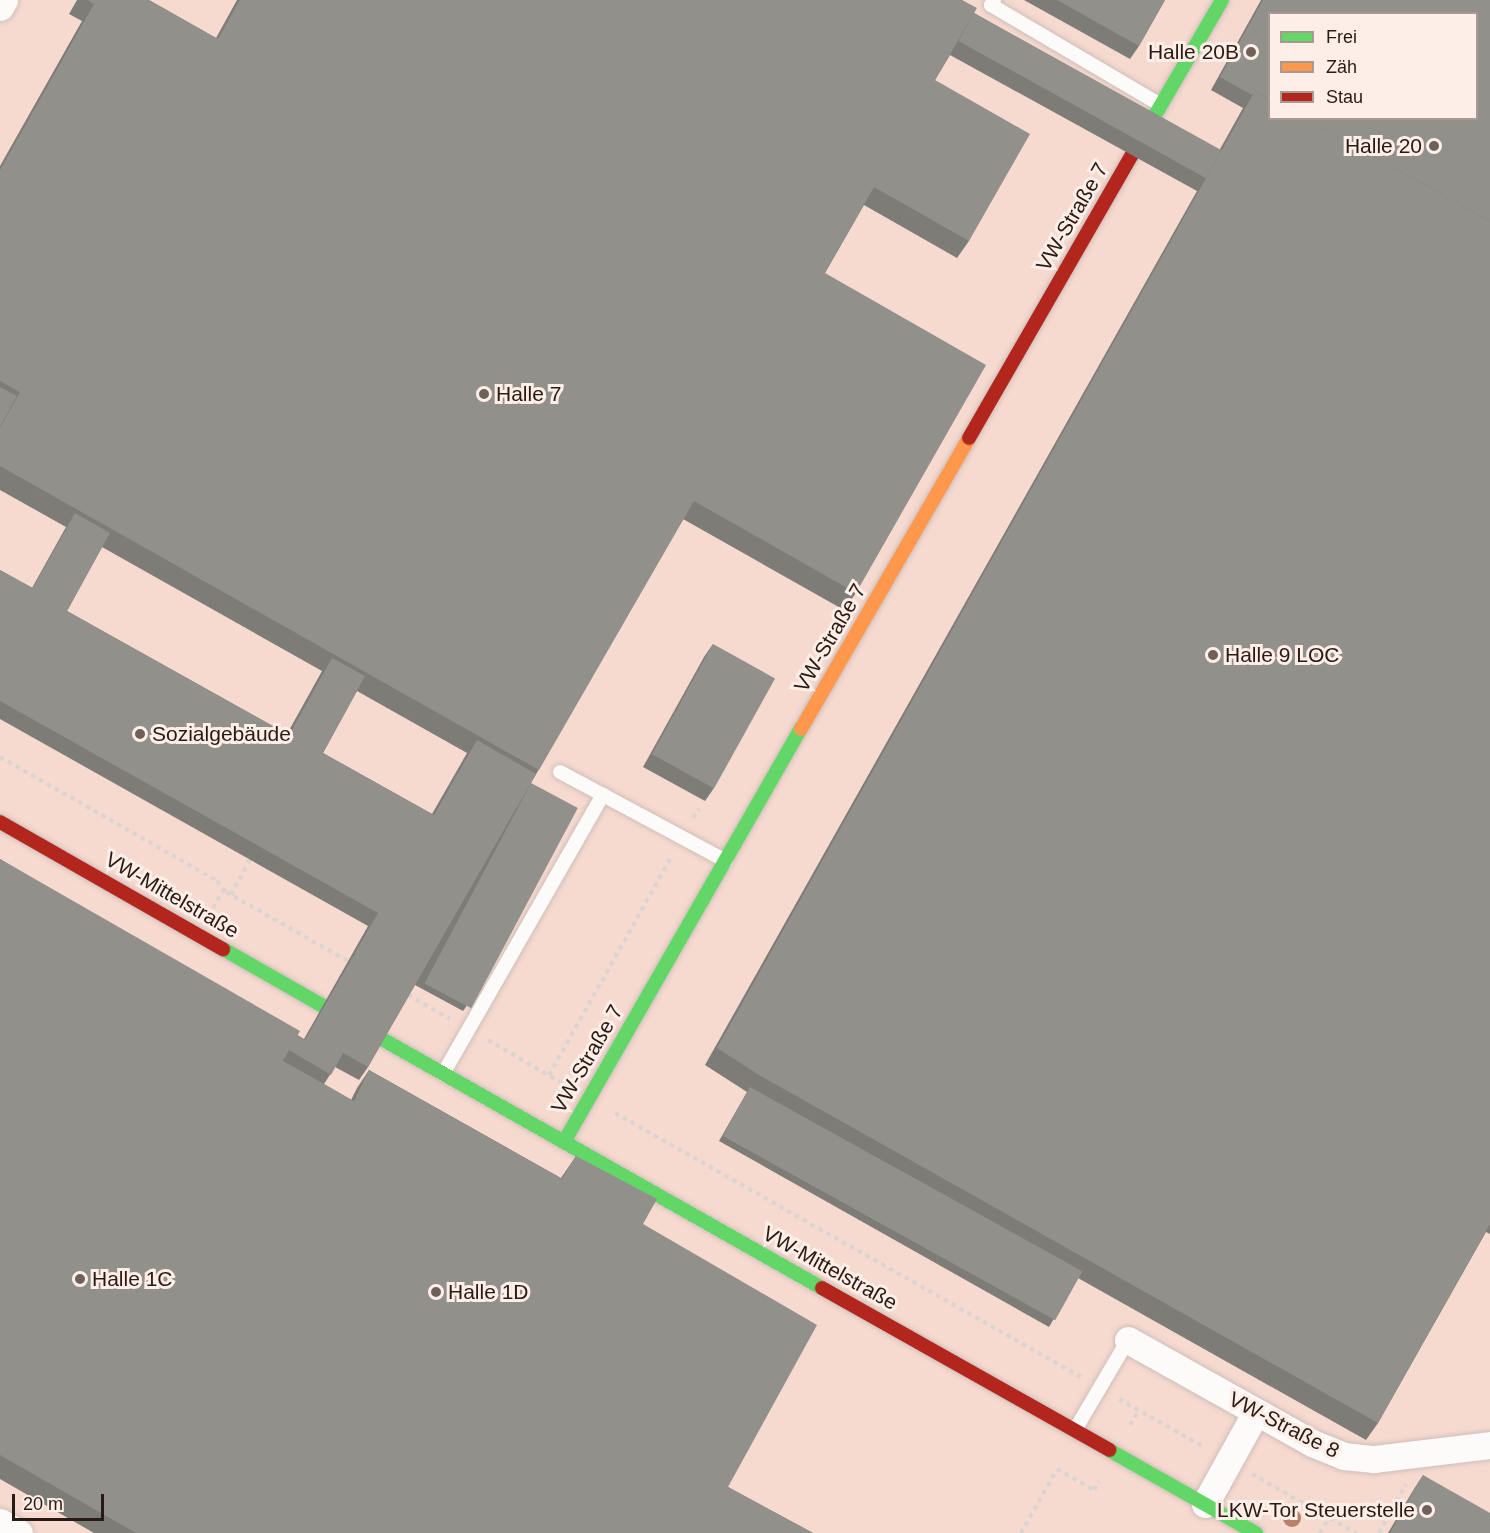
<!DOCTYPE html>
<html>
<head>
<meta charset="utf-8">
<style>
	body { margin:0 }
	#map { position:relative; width:1490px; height:1533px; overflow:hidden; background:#f2e1db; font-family:Arial,sans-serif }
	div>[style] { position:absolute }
	.built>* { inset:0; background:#f6d9cf }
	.path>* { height:4px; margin-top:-2px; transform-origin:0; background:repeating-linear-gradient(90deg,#dad4d2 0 4.5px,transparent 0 9px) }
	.roads { filter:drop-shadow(0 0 2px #cdbfb9) drop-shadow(0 0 2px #cdbfb9) }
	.lane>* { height:14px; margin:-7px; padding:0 7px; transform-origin:7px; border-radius:7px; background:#fdfafa }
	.street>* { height:27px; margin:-13.5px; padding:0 13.5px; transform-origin:13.5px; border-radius:13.5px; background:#fdfafa }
	.fast>* { height:14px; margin:-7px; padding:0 7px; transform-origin:7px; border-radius:7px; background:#63d668 }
	.slow>* { height:14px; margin:-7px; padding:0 7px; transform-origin:7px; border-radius:7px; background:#ff974d }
	.jam>* { height:14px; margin:-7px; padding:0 7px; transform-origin:7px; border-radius:7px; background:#b3261e }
	.trees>* { width:18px; height:18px; margin:-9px; border-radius:50%; background:#b6806a }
	.wall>* { inset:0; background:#7e7c77 }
	.building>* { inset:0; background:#92908a; transform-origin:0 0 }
	.dots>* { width:16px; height:16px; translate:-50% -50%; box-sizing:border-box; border:3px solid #feeee8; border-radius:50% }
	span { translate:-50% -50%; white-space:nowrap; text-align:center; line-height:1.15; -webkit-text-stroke:6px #feeee8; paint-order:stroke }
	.poi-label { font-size:21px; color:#281a15 }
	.right { translate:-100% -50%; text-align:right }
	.left { translate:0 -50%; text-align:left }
	.street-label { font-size:21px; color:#281a15 }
	.legend { position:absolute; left:1268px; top:12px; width:210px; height:108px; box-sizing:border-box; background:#feeee8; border:2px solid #a89994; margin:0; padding:8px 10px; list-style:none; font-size:18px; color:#281a15 }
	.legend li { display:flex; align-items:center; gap:12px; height:30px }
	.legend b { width:30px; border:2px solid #a89994 }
	.scale { position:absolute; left:12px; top:1494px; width:92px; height:27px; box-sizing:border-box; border:3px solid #281a15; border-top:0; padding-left:8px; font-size:18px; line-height:21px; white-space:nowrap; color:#281a15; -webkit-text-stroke:4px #feeee8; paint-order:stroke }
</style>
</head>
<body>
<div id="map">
	<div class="built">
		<div style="clip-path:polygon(evenodd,0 0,1490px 0,1490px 1533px,0 1533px,0 0,1270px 14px,1476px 14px,1476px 118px,1270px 118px,1270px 14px)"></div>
	</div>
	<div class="path">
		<div style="left:0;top:757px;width:250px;rotate:29.7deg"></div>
		<div style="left:217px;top:881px;width:14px;rotate:51deg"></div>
		<div style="left:226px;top:892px;width:140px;rotate:29.5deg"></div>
		<div style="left:693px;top:818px;width:11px;rotate:-56deg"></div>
		<div style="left:231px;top:895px;width:41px;rotate:-62.2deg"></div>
		<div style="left:213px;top:908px;width:22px;rotate:-60deg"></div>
		<div style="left:408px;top:995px;width:48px;rotate:29.7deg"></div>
		<div style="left:488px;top:1040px;width:86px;rotate:30.2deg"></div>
		<div style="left:549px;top:1075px;width:251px;rotate:-60.7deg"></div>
		<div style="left:615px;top:1113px;width:536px;rotate:29.53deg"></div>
		<div style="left:1119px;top:1399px;width:98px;rotate:29.5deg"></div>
		<div style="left:1130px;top:1425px;width:17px;rotate:-59deg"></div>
		<div style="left:1252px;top:1474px;width:120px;rotate:29.6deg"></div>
		<div style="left:1021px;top:1533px;width:73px;rotate:-60.6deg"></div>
		<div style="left:1057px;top:1469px;width:43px;rotate:29.6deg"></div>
		<div style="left:1094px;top:1490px;width:10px;rotate:-61deg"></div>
		<div style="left:1320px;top:1533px;width:17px;rotate:-59deg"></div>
		<div style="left:1379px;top:1533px;width:56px;rotate:-61.1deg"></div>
	</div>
	<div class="roads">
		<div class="lane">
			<div style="left:994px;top:0;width:6px;rotate:121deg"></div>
			<div style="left:991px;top:5px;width:197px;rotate:30.5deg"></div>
			<div style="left:560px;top:772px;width:188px;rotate:28.2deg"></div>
			<div style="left:443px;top:1074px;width:322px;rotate:-60.2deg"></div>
			<div style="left:1075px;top:1430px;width:104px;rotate:-59.5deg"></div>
		</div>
		<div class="street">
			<div style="left:0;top:7px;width:8px;rotate:-60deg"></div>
			<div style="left:1128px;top:1340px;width:211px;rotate:29.2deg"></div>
			<div style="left:1312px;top:1443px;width:35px;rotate:22deg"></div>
			<div style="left:1344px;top:1456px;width:30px;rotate:6deg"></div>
			<div style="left:1374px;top:1459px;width:117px;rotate:-6.9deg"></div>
			<div style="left:1205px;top:1504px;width:105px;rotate:-61deg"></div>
			<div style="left:0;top:1522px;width:22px;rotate:30deg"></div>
		</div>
		<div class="fast">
			<div style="left:1147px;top:129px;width:149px;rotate:-59.8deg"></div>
			<div style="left:223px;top:949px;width:115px;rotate:29.7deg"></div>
			<div style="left:382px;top:1039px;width:506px;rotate:29.51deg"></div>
			<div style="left:564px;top:1142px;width:476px;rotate:-60.2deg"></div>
			<div style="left:1109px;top:1450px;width:169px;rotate:29.5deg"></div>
		</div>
		<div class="slow">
			<div style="left:801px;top:729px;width:336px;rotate:-60deg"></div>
		</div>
		<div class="jam">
			<div style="left:969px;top:438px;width:327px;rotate:-60.1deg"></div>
			<div style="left:0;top:822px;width:257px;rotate:29.7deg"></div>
			<div style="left:822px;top:1288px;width:330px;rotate:29.4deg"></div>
		</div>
	</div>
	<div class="trees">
		<div style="left:1292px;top:1518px"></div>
	</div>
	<div class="wall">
		<div style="clip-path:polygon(evenodd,77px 0,149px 0,216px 38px,237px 0,962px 0,974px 13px,1219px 151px,1243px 108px,1211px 90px,1261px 0,1490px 0,1490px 1234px,1486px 1232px,1378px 1423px,1366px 1440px,1078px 1278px,1049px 1327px,719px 1141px,747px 1092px,705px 1065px,1197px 191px,950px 55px,935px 80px,969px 241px,957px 258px,864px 205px,825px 273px,856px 593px,844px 610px,683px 519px,531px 783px,466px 1007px,463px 1011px,415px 985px,368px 1067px,359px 1080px,335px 1067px,324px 1084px,351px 1100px,357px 1088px,369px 1070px,561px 1178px,576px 1156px,643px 1224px,728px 1487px,813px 1533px,94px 1533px,0 1479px,0 859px,304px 1039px,368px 926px,0 719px,0 570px,32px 588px,66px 527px,0 490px,0 166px,82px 21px,69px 14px,77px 0,102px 547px,322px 671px,287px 734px,67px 611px,102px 547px,77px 0,357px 691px,467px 753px,432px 814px,323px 753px,357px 691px)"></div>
		<div style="clip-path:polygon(1024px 0,1165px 0,1139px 46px,1130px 59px)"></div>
		<div style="clip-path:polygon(713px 644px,714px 788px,705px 801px,643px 767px,704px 657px)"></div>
		<div style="clip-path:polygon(1423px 1475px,1490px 1533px,1388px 1533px,1414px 1489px)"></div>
	</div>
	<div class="building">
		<div style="clip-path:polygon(87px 0,149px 0,218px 39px,240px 0,962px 0,977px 8px,935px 80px,1030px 134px,969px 241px,874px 187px,825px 273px,986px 365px,856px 593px,694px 501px,539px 770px,0 466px,0 428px,20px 392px,0 381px,0 170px,94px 4px)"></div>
		<div style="clip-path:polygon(1057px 0,1165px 0,1139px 46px)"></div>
		<div style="clip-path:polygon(1263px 0,1490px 0,1490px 221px,1305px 118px,1476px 118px,1476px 14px,1269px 14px,1269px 99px,1255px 91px,1252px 95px,1220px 77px)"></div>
		<div style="left:974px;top:13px;width:283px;height:32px;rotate:29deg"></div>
		<div style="clip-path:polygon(1255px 91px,1269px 99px,1269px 118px,1305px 118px,1490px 221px,1490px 1224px,1378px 1423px,759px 1075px,717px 1048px)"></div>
		<div style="clip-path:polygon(0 387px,17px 396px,0 427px)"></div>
		<div style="clip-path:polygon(75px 513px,110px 533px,67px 611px,289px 735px,332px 658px,365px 676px,323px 753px,434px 815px,477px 740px,536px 774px,368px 1067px,343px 1053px,331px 1075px,289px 1050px,297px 1036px,305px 1040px,378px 913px,0 701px,0 570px,33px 588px)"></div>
		<div style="left:713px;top:644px;width:71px;height:126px;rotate:29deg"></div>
		<div style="left:531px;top:783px;width:53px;height:227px;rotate:28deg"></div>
		<div style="clip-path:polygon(0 859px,300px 1031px,283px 1061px,354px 1101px,369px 1070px,562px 1179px,576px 1156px,657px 1199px,643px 1224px,817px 1325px,728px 1487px,813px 1533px,136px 1533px,0 1455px)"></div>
		<div style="left:750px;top:1087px;width:380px;height:56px;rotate:29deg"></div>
		<div style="clip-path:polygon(1423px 1475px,1490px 1513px,1490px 1533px,1390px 1533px)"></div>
	</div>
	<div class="dots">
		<div style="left:1251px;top:52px;background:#6f605a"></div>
		<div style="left:1434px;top:146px;background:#6f605a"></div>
		<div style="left:484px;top:394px;background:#6f605a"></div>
		<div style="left:1213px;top:655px;background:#6f605a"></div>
		<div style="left:140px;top:734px;background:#6f605a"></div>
		<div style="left:80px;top:1279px;background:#6f605a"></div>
		<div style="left:436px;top:1292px;background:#6f605a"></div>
		<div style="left:1427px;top:1510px;background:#6f605a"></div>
	</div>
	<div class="poi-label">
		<span class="right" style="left:1239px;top:52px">Halle 20B</span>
		<span class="right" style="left:1422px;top:146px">Halle 20</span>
		<span class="left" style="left:496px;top:394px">Halle 7</span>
		<span class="left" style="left:1225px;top:655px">Halle 9 LOC</span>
		<span class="left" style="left:152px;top:734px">Sozialgebäude</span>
		<span class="left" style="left:92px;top:1279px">Halle 1C</span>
		<span class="left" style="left:448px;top:1292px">Halle 1D</span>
		<span class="right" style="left:1415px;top:1510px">LKW-Tor Steuerstelle</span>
	</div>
	<div class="street-label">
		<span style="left:1072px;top:217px;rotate:-60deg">VW-Straße 7</span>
		<span style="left:830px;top:638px;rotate:-60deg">VW-Straße 7</span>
		<span style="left:172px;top:895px;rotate:30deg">VW-Mittelstraße</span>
		<span style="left:587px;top:1059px;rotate:-60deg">VW-Straße 7</span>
		<span style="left:830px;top:1268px;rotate:29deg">VW-Mittelstraße</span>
		<span style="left:1284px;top:1425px;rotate:27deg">VW-Straße 8</span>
	</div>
	<ul class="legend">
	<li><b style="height:8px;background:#63d668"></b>Frei</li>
	<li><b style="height:8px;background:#ff974d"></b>Zäh</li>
	<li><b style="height:8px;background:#b3261e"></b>Stau</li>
	</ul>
	<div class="scale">20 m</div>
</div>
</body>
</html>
